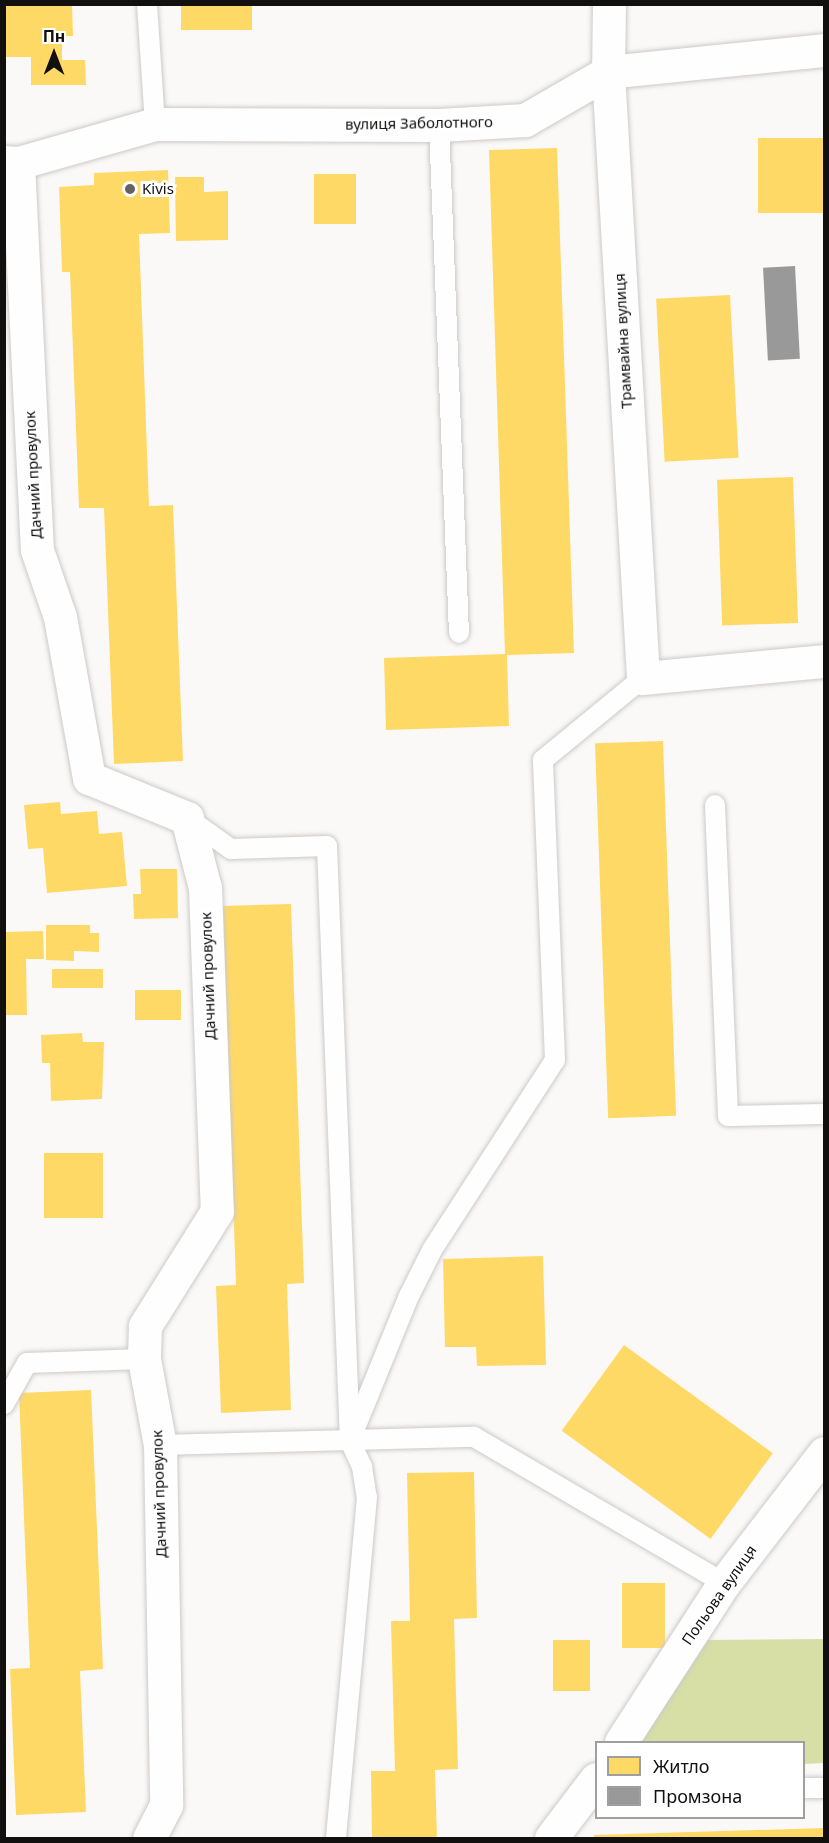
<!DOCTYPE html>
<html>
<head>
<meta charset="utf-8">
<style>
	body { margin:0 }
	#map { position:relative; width:829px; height:1843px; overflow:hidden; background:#fbf9f7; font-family:"Noto Sans",sans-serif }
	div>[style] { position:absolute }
	.forest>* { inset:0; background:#d7dfa6 }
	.homes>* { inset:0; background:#ffd966; transform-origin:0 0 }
	.industry>* { inset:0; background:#999; transform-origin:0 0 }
	.roads { filter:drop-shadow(0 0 2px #cccac9) drop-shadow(0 0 2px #cccac9) }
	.service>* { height:20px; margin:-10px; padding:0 10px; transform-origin:10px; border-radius:10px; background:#fefefe }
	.minor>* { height:33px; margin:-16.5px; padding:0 16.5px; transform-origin:16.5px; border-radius:16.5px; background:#fefefe }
	.dots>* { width:16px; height:16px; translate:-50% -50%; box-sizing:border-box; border:3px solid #fff; border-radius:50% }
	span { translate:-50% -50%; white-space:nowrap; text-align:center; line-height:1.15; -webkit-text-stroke:6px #fff; paint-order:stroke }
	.street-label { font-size:15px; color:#11100f }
	.poi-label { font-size:15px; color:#11100f }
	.left { translate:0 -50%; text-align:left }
	.frame { position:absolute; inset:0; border:6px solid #11100f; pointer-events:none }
	.legend { position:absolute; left:595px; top:1741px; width:210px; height:78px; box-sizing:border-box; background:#fff; border:2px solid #a09f9f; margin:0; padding:8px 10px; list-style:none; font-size:18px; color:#11100f }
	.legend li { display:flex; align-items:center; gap:12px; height:30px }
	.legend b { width:30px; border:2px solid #a09f9f }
	.north { position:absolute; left:24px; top:24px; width:60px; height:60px; -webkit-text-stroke:4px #fff; paint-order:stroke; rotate:0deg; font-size:16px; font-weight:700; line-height:24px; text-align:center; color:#11100f }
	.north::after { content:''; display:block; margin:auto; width:21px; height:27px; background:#11100f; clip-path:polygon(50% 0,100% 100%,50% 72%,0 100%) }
</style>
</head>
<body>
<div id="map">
	<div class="forest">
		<div style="clip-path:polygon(824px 1639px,824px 1763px,804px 1764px,804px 1742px,635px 1742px,704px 1640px)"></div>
	</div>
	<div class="homes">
		<div style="clip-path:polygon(4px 4px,72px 4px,73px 36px,62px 36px,62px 60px,85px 60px,86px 85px,31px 85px,31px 57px,4px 57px)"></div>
		<div style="left:181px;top:4px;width:71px;height:26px"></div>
		<div style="left:824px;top:138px;width:75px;height:66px;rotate:90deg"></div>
		<div style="clip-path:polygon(557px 148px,574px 653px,507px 655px,509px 726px,386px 730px,384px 658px,505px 654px,489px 150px)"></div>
		<div style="clip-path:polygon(168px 170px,170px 233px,139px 234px,149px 506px,173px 505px,183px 761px,114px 764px,104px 508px,79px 508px,70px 272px,62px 272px,59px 187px,94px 185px,94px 173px)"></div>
		<div style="left:314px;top:174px;width:42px;height:50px"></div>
		<div style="clip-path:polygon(175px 177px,204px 177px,204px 192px,228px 191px,228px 240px,176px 241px)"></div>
		<div style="left:730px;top:295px;width:163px;height:74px;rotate:87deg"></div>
		<div style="left:793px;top:477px;width:146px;height:76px;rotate:88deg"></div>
		<div style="left:663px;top:741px;width:375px;height:68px;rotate:88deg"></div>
		<div style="clip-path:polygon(60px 802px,61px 814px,97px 811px,99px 834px,122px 832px,127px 886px,47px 893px,43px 848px,28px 849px,24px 805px)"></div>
		<div style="clip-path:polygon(140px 869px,177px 869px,178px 918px,134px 919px,133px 894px,141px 894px)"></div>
		<div style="clip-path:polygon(291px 904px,304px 1283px,287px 1284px,291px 1410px,221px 1413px,216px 1286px,236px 1285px,223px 906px)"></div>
		<div style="clip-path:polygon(46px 925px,90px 925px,90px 933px,99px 933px,99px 952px,74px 951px,74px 961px,46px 960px)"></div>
		<div style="clip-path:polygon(43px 931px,44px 959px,26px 959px,27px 1015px,5px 1015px,5px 932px)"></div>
		<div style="left:103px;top:969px;width:19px;height:51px;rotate:90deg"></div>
		<div style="left:135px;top:990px;width:46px;height:30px"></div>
		<div style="clip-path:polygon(82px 1033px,83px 1042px,104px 1042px,102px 1099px,51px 1101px,50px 1063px,42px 1063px,41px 1035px)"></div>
		<div style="left:44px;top:1153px;width:59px;height:65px"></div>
		<div style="clip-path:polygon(543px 1256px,546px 1365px,477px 1366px,476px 1347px,445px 1347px,443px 1259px)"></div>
		<div style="left:624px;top:1345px;width:184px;height:106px;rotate:36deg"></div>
		<div style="clip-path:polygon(91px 1390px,103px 1669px,80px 1671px,86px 1812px,16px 1815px,10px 1669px,30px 1668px,19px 1393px)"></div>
		<div style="clip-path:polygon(474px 1472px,477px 1618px,454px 1619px,458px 1769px,435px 1770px,437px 1838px,372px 1838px,371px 1771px,395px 1771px,391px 1621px,410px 1621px,407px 1473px)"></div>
		<div style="left:622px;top:1583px;width:43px;height:65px"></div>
		<div style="left:553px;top:1640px;width:37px;height:51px"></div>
		<div style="clip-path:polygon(824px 1828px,824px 1838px,594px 1838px,594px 1835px)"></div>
	</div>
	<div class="industry">
		<div style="left:795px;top:266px;width:93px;height:32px;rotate:87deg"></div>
	</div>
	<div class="roads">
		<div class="service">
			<div style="left:147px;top:4px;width:120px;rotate:86.2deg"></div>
			<div style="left:439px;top:125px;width:508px;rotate:87.75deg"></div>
			<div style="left:715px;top:805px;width:311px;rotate:87.6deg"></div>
			<div style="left:728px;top:1116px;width:96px;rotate:-1.2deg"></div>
			<div style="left:187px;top:818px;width:54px;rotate:35.2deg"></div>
			<div style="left:231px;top:849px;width:96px;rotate:-1.8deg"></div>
			<div style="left:327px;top:846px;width:595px;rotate:87.79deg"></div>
			<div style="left:350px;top:1441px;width:29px;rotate:65deg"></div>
			<div style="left:362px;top:1467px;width:30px;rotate:81deg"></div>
			<div style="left:367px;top:1497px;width:342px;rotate:95.2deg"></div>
			<div style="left:4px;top:1404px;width:47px;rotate:-60.7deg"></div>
			<div style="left:27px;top:1363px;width:117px;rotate:-2deg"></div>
			<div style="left:353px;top:1433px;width:148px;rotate:-67.8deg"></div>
			<div style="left:409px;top:1296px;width:51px;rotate:-63.4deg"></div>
			<div style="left:432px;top:1250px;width:226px;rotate:-57.1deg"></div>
			<div style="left:555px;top:1060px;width:300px;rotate:-92.3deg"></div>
			<div style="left:543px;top:760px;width:129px;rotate:-39.4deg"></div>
			<div style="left:160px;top:1445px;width:314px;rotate:-1.5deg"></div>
			<div style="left:474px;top:1437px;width:290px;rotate:30.3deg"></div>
			<div style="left:804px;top:1788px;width:20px"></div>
		</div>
		<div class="minor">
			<div style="left:609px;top:4px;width:68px;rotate:90.8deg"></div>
			<div style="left:608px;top:72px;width:607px;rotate:86.69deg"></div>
			<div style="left:643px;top:678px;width:182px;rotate:-5.4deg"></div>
			<div style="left:4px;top:162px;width:14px;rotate:4deg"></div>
			<div style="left:18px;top:163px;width:142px;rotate:-15.9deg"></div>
			<div style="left:155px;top:124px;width:284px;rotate:0.2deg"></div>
			<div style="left:439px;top:125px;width:86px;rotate:-3.3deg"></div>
			<div style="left:525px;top:120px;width:96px;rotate:-30deg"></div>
			<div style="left:608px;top:72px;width:217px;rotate:-5.8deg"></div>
			<div style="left:18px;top:163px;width:387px;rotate:87.2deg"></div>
			<div style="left:37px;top:550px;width:71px;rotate:71.1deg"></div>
			<div style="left:60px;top:617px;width:164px;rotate:79.8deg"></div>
			<div style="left:89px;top:778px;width:106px;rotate:22.2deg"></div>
			<div style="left:187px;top:818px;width:72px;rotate:75.6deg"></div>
			<div style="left:205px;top:888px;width:323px;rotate:87.9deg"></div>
			<div style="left:217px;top:1211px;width:136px;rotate:122.1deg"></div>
			<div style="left:145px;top:1326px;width:33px;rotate:92deg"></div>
			<div style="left:144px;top:1359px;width:87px;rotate:79.5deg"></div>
			<div style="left:160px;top:1445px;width:360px;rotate:89deg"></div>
			<div style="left:166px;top:1805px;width:37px;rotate:117deg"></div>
			<div style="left:621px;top:1742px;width:189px;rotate:-57.1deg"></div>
			<div style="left:724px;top:1583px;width:164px;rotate:-52.4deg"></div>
			<div style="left:551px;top:1838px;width:74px;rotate:-52.7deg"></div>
		</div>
	</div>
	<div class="dots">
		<div style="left:130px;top:189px;background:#636260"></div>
	</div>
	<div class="street-label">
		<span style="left:419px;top:123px;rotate:-1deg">вулиця Заболотного</span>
		<span style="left:623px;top:341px;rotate:-93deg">Трамвайна вулиця</span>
		<span style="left:33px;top:475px;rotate:-93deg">Дачний провулок</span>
		<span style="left:208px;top:976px;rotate:-92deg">Дачний провулок</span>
		<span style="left:159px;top:1494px;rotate:-92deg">Дачний провулок</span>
		<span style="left:719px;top:1595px;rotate:-55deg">Польова вулиця</span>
	</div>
	<div class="poi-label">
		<span class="left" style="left:142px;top:189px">Kivis</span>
	</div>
	<div class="frame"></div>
	<ul class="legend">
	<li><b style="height:16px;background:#ffd966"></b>Житло</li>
	<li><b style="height:16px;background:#999"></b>Промзона</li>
	</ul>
	<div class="north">Пн</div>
</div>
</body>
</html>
